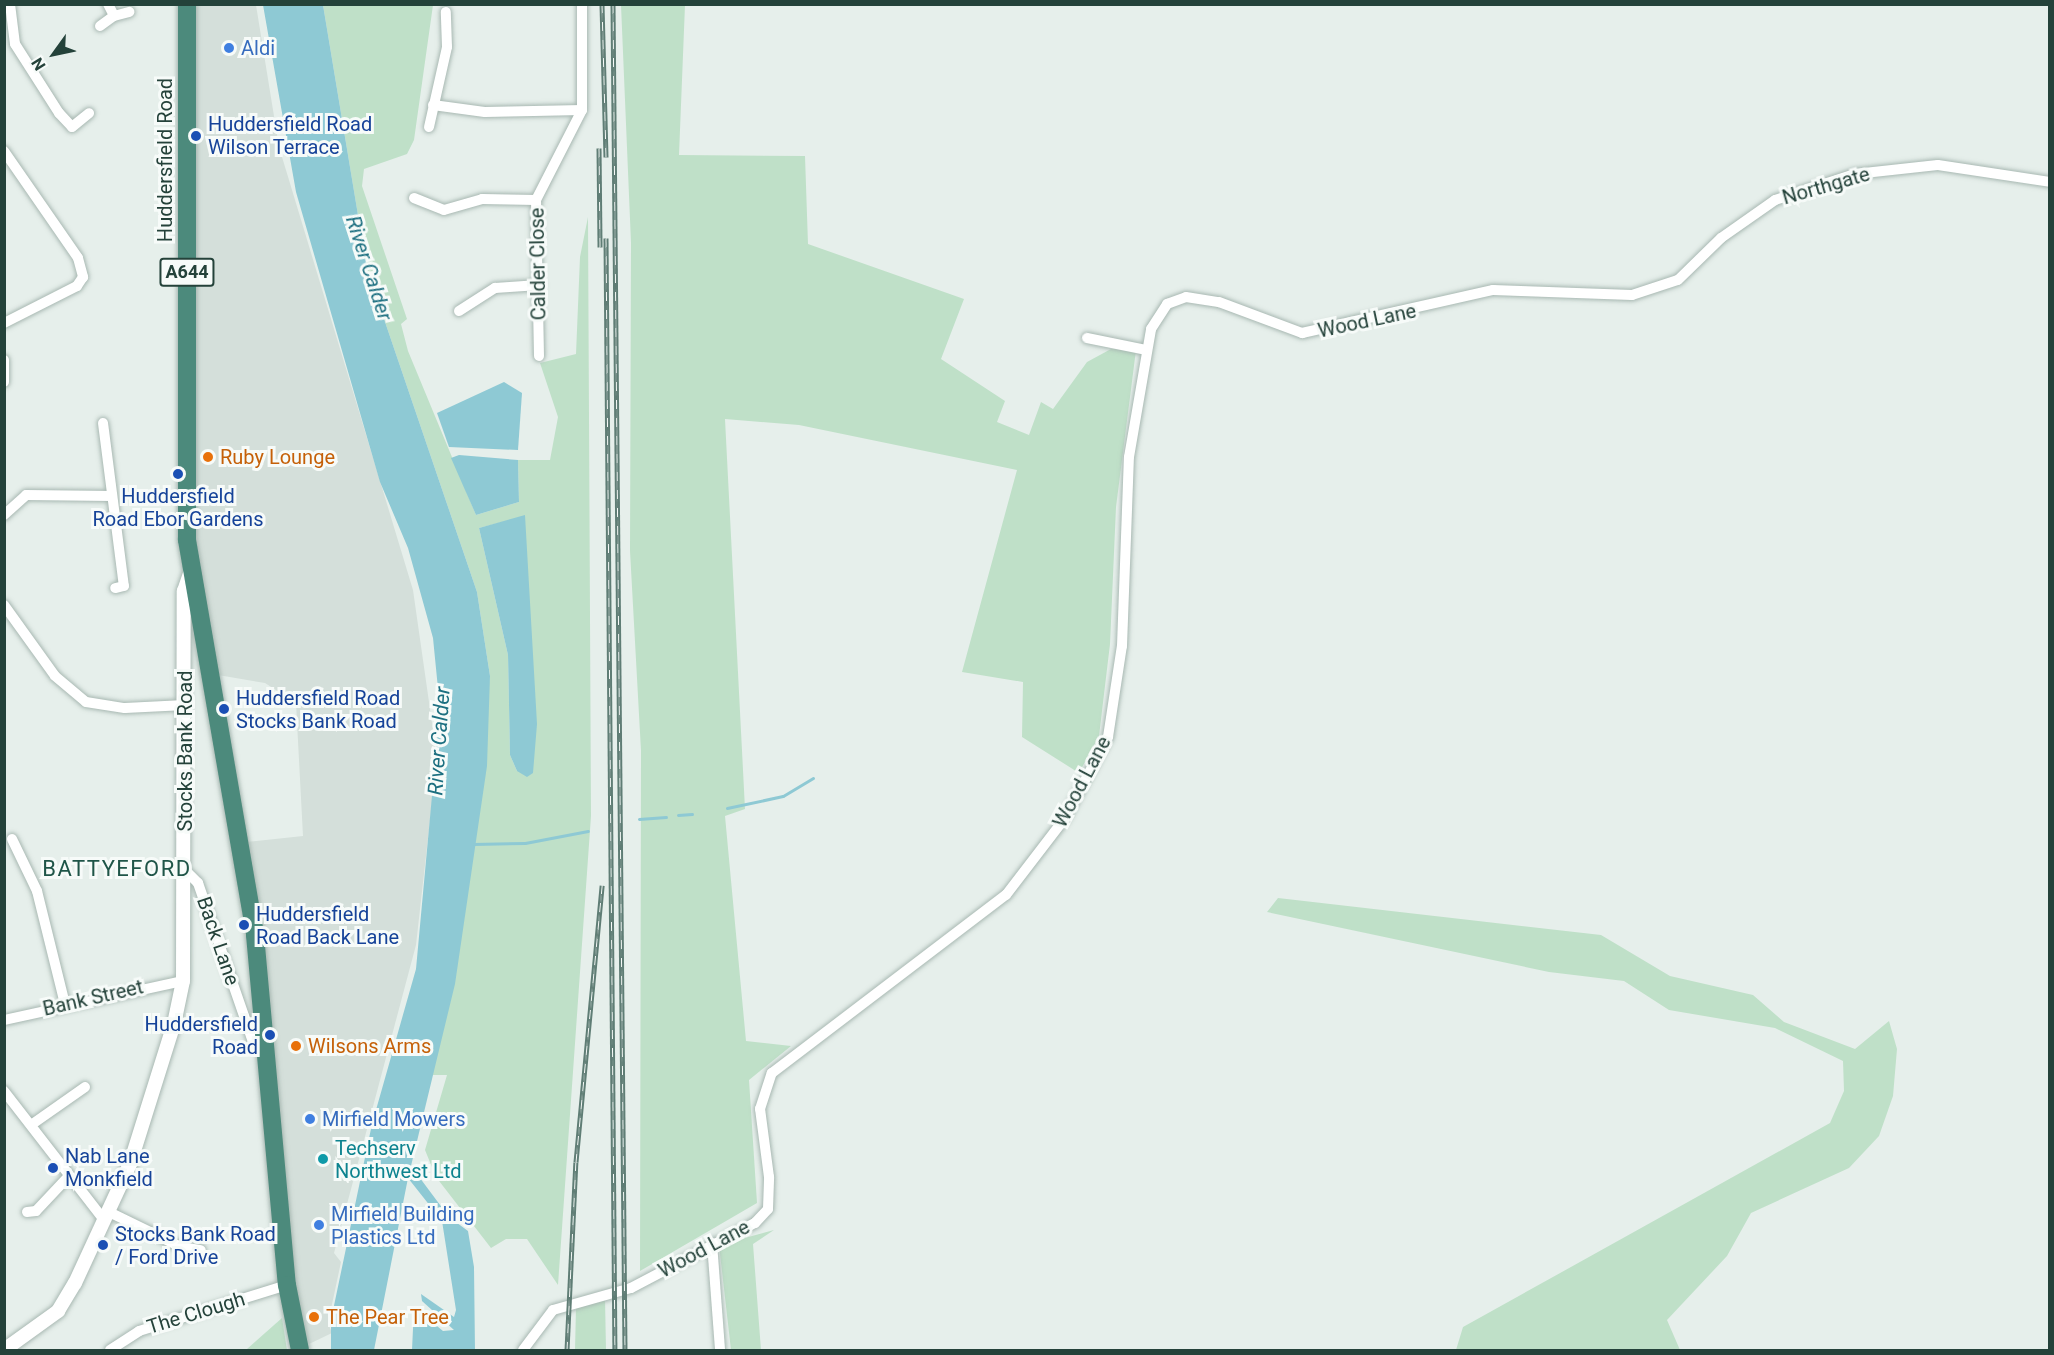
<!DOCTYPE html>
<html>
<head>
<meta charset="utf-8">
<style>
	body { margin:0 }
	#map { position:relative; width:2054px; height:1355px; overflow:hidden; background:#e6efeb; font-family:Roboto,sans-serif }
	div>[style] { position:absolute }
	.built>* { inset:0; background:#d4dfda }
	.green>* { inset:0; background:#bfe0c8 }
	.water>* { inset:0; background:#8ec9d4 }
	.stream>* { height:3px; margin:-1.5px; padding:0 1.5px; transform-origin:1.5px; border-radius:1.5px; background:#8ec9d4 }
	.roads { filter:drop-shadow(0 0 2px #a8b8b2) drop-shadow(0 0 2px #a8b8b2) }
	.minor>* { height:10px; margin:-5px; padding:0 5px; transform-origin:5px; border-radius:5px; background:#fff }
	.tertiary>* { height:14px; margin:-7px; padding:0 7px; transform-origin:7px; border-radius:7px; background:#fff }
	.trunk>* { height:18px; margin:-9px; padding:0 9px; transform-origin:9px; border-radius:9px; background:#4c8a7c }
	.rail>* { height:5px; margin-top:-2.5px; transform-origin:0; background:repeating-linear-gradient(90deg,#f7fbf9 0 9px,#5f7d75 0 18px); box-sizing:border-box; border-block:2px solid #5f7d75 }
	.dots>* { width:16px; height:16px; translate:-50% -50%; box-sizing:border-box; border:3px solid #f7fbf9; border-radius:50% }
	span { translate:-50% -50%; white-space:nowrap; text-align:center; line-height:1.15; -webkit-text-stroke:6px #f7fbf9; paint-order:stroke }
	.shield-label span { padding:2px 4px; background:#f7fbf9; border:2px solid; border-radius:4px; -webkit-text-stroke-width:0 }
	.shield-label { font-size:18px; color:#24423a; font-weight:700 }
	.shop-label { font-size:20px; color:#366cbe }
	.left { translate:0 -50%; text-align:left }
	.transit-label { font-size:20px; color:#164399 }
	.right { translate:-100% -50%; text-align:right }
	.street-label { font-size:20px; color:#24423a }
	.food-label { font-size:20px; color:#c56008 }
	.culture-label { font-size:20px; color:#0d838f }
	.water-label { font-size:21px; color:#1c6f80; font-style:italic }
	.quarter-label { font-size:22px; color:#1f5548; letter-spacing:1.5px }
	.frame { position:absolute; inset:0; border:6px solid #24423a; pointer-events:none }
	.north { position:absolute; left:24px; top:24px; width:60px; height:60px; -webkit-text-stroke:4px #f7fbf9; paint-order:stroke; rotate:237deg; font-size:16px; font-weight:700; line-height:24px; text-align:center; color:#24423a }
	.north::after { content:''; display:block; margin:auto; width:21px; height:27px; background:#24423a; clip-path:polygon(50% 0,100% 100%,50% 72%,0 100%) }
</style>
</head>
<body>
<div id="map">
	<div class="built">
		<div style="clip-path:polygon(194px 5px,256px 5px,279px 147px,413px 590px,437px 758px,416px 945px,334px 1253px,341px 1262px,328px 1323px,332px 1333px,309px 1344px,293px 1293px,247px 842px,303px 836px,296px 703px,265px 683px,218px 675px,195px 546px)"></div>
	</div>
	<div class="green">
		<div style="clip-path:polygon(evenodd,323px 5px,433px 5px,414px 140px,407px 154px,364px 169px,362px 186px,407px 319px,401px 324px,408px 351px,476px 515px,519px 502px,518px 460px,550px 460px,558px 417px,540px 363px,576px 354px,580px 257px,588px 217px,591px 816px,558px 1285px,527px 1239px,506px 1239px,491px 1248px,436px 1177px,425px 1150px,447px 1075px,432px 1075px,490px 676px,477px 592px,367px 269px,323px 5px,525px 516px,517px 771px,510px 755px,508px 655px,479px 528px,525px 516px)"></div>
		<div style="clip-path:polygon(621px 5px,685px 5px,679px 155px,805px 156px,808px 244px,964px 299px,941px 359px,1005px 401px,997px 422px,1029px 435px,1041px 402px,1053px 409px,1087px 362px,1111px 349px,1136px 350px,1116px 507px,1110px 644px,1099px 736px,1079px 773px,1022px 737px,1023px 682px,962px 672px,1017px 470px,799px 425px,725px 419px,745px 809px,725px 816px,746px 1041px,791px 1046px,749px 1080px,757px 1203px,640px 1271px,641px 751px,630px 551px,631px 243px)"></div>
		<div style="clip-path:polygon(1278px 898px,1601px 935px,1670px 976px,1753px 995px,1784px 1022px,1855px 1049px,1889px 1021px,1897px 1049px,1893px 1096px,1879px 1136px,1849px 1168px,1751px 1213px,1727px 1256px,1667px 1320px,1680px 1350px,1456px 1350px,1463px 1327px,1830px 1123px,1844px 1091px,1843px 1061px,1775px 1028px,1669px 1010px,1624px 981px,1549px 972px,1267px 912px)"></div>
		<div style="clip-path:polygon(774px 1230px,753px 1244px,761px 1350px,731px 1350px,719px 1245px)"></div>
		<div style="clip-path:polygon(605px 1299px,606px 1350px,575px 1350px,576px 1308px)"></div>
		<div style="clip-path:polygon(282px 1318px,287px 1350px,247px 1350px,247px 1349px)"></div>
	</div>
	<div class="water">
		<div style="clip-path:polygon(263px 5px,323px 5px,367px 269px,477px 592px,490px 676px,487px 766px,455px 984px,411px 1166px,449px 1217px,468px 1231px,474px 1267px,475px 1350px,412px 1350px,414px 1307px,443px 1331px,454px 1330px,422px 1301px,421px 1294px,454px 1317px,456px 1310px,442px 1221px,408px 1178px,374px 1350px,331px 1350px,331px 1320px,372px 1124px,416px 969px,440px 709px,433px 638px,408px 548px,380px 482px,296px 192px)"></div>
		<div style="clip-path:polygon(504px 382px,522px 393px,518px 450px,449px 447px,437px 413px)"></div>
		<div style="clip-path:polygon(459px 455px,518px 460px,519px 502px,476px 515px,451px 458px)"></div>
		<div style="clip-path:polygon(525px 515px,537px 724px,533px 773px,527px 777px,517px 771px,510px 755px,508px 655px,479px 528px)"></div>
	</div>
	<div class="stream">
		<div style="left:727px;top:808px;width:57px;rotate:-12.1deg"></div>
		<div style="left:783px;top:796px;width:35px;rotate:-31deg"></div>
		<div style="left:678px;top:815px;width:14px;rotate:-4deg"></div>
		<div style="left:639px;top:819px;width:27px;rotate:-4deg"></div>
		<div style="left:473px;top:844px;width:52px;rotate:-1.1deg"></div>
		<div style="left:525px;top:843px;width:64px;rotate:-10.8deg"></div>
	</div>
	<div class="roads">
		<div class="minor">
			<div style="left:10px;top:4px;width:40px;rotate:82.9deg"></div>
			<div style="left:15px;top:44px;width:82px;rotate:57.5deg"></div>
			<div style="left:59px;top:113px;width:19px;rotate:47deg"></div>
			<div style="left:72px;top:127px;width:22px;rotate:-39deg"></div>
			<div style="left:108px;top:4px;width:13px;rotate:63deg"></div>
			<div style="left:114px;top:16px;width:16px;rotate:-15deg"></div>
			<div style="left:100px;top:26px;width:17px;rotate:-36deg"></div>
			<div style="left:433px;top:105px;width:52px;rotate:7.7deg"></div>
			<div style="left:485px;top:112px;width:97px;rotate:-1.2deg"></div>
			<div style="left:429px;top:127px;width:82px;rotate:-77.3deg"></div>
			<div style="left:447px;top:47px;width:35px;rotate:-92deg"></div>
			<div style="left:4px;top:151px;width:130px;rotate:55.3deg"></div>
			<div style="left:78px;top:258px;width:20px;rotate:75deg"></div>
			<div style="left:83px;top:277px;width:11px;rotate:124deg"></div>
			<div style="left:77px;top:286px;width:82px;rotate:153.1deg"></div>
			<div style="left:414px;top:198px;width:32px;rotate:22deg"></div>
			<div style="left:444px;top:210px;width:40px;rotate:-16deg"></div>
			<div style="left:482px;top:199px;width:54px;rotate:1.1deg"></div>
			<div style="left:459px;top:311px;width:43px;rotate:-32.6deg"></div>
			<div style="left:495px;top:288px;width:44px;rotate:-3.9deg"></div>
			<div style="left:1087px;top:338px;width:60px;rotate:11.5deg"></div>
			<div style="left:539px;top:356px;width:156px;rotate:-91.1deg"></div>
			<div style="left:536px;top:200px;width:101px;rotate:-62.9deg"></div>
			<div style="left:582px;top:110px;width:106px;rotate:-90deg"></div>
			<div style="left:4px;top:360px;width:22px;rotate:90deg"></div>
			<div style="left:103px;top:423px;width:164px;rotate:82.7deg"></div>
			<div style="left:124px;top:586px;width:9px;rotate:167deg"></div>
			<div style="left:4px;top:515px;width:30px;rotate:-42deg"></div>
			<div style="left:26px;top:495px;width:86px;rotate:0.7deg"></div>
			<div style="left:4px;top:605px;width:87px;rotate:54.3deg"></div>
			<div style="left:55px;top:676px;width:40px;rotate:40deg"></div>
			<div style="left:86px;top:702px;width:39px;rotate:9deg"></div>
			<div style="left:125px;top:708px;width:60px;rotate:-2.9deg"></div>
			<div style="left:12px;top:839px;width:58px;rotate:64.3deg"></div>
			<div style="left:37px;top:891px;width:116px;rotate:76.1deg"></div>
			<div style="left:184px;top:869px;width:20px;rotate:45deg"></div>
			<div style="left:198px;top:883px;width:168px;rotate:70.9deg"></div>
			<div style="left:253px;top:1042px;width:12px;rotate:9deg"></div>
			<div style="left:4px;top:1020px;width:183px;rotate:-12.3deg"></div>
			<div style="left:4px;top:1091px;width:165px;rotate:52.2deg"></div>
			<div style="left:31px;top:1125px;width:66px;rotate:-35.1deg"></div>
			<div style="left:27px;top:1212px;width:9px;rotate:-6deg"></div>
			<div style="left:36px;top:1211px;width:47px;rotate:-46.7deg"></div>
			<div style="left:109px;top:1212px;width:80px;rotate:25.9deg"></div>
			<div style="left:181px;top:1247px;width:20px;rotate:9deg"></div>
			<div style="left:712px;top:1243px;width:107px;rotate:85.7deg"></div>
			<div style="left:110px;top:1350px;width:35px;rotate:-33deg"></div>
			<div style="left:139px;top:1331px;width:155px;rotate:-17.3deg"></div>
			<div style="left:523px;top:1350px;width:50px;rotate:-53.1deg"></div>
			<div style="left:553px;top:1310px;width:81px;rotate:-15.8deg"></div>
			<div style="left:631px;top:1288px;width:140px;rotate:-27.7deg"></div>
			<div style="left:755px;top:1223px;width:19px;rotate:-47deg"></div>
			<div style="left:768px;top:1209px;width:32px;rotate:-88deg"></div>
			<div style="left:769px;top:1177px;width:69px;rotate:-97.5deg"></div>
			<div style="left:760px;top:1109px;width:38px;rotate:-72deg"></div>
			<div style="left:772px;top:1073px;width:294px;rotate:-37.3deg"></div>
			<div style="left:1006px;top:895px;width:97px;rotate:-52.5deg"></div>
			<div style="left:1065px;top:818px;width:92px;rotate:-62deg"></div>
			<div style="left:1108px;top:737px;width:92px;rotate:-81.3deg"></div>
			<div style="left:1122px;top:646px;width:189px;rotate:-87.9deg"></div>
			<div style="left:1129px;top:457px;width:130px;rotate:-80.2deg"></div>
			<div style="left:1151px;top:329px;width:30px;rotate:-57deg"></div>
			<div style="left:1167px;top:304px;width:20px;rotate:-20deg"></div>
			<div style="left:1186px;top:297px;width:33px;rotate:9deg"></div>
			<div style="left:1219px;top:302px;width:89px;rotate:20.5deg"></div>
			<div style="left:1302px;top:333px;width:196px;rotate:-12.7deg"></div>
			<div style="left:1493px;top:290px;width:139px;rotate:2.1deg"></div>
			<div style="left:1632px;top:295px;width:48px;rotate:-18.1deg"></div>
			<div style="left:1678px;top:280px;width:60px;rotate:-44.3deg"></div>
			<div style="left:1721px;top:238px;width:66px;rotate:-35.1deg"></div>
			<div style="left:1775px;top:200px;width:84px;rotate:-18deg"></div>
			<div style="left:1855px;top:174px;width:83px;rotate:-6.2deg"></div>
			<div style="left:1938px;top:165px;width:113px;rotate:8.6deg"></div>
		</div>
		<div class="tertiary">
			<div style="left:4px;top:1350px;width:67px;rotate:-35.8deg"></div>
			<div style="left:58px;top:1311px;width:33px;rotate:-59deg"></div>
			<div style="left:75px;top:1283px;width:131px;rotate:-65.2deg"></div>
			<div style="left:130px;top:1164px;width:147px;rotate:-72.6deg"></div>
			<div style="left:174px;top:1024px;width:44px;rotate:-78.2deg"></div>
			<div style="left:183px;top:981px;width:390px;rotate:-89.9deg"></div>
			<div style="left:184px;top:591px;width:21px;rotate:-71deg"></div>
		</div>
		<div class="trunk">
			<div style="left:187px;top:4px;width:536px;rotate:90deg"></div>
			<div style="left:187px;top:540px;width:401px;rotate:80.2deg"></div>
			<div style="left:255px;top:935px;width:351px;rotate:84.8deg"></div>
			<div style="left:287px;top:1285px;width:66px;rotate:78.7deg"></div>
		</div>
	</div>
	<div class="rail">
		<div style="left:602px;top:4px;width:153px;rotate:88.5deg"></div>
		<div style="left:613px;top:4px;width:1346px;rotate:89.49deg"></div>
		<div style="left:599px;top:148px;width:99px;rotate:89.4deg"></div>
		<div style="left:606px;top:238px;width:1112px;rotate:89.54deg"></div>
		<div style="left:567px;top:1350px;width:188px;rotate:-87.3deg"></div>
		<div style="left:576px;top:1162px;width:278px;rotate:-84.6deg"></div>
	</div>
	<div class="dots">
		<div style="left:229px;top:48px;background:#3f7fe0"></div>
		<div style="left:196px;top:136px;background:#1a4fb4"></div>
		<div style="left:208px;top:457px;background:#e8710a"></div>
		<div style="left:178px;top:474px;background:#1a4fb4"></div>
		<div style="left:224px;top:709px;background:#1a4fb4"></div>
		<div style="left:244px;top:925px;background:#1a4fb4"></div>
		<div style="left:270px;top:1035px;background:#1a4fb4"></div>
		<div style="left:296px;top:1046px;background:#e8710a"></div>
		<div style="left:310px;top:1119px;background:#3f7fe0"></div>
		<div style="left:323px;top:1159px;background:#0f9aa8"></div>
		<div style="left:53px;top:1168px;background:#1a4fb4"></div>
		<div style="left:319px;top:1225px;background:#3f7fe0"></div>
		<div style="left:103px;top:1245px;background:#1a4fb4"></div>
		<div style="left:314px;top:1317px;background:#e8710a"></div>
	</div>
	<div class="shield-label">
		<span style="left:187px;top:272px">A644</span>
	</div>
	<div class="shop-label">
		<span class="left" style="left:241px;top:48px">Aldi</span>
		<span class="left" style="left:322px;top:1119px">Mirfield Mowers</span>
		<span class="left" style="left:331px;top:1226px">Mirfield Building<br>Plastics Ltd</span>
	</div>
	<div class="transit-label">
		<span class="left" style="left:208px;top:136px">Huddersfield Road<br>Wilson Terrace</span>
		<span style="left:178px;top:508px">Huddersfield<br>Road Ebor Gardens</span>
		<span class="left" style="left:236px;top:710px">Huddersfield Road<br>Stocks Bank Road</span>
		<span class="left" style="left:256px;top:926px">Huddersfield<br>Road Back Lane</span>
		<span class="right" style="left:258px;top:1036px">Huddersfield<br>Road</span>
		<span class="left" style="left:65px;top:1168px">Nab Lane<br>Monkfield</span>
		<span class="left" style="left:115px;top:1246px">Stocks Bank Road<br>/ Ford Drive</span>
	</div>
	<div class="street-label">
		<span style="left:165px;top:160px;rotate:-90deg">Huddersfield Road</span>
		<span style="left:1826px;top:186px;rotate:-16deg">Northgate</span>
		<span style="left:538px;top:264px;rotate:-91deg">Calder Close</span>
		<span style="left:1367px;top:321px;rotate:-12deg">Wood Lane</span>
		<span style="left:185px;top:751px;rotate:-90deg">Stocks Bank Road</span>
		<span style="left:1082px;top:782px;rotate:-62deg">Wood Lane</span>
		<span style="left:218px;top:941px;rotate:71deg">Back Lane</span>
		<span style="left:93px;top:998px;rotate:-13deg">Bank Street</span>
		<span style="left:704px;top:1249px;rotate:-28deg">Wood Lane</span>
		<span style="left:196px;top:1313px;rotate:-17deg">The Clough</span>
	</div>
	<div class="food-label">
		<span class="left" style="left:220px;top:457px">Ruby Lounge</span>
		<span class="left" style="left:308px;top:1046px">Wilsons Arms</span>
		<span class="left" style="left:326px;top:1317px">The Pear Tree</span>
	</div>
	<div class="culture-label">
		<span class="left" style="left:335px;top:1160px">Techserv<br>Northwest Ltd</span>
	</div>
	<div class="water-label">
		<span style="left:369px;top:268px;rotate:72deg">River Calder</span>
		<span style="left:439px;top:741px;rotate:-86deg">River Calder</span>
	</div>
	<div class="quarter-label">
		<span style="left:117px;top:869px">BATTYEFORD</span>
	</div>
	<div class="frame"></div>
	<div class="north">N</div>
</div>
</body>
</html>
